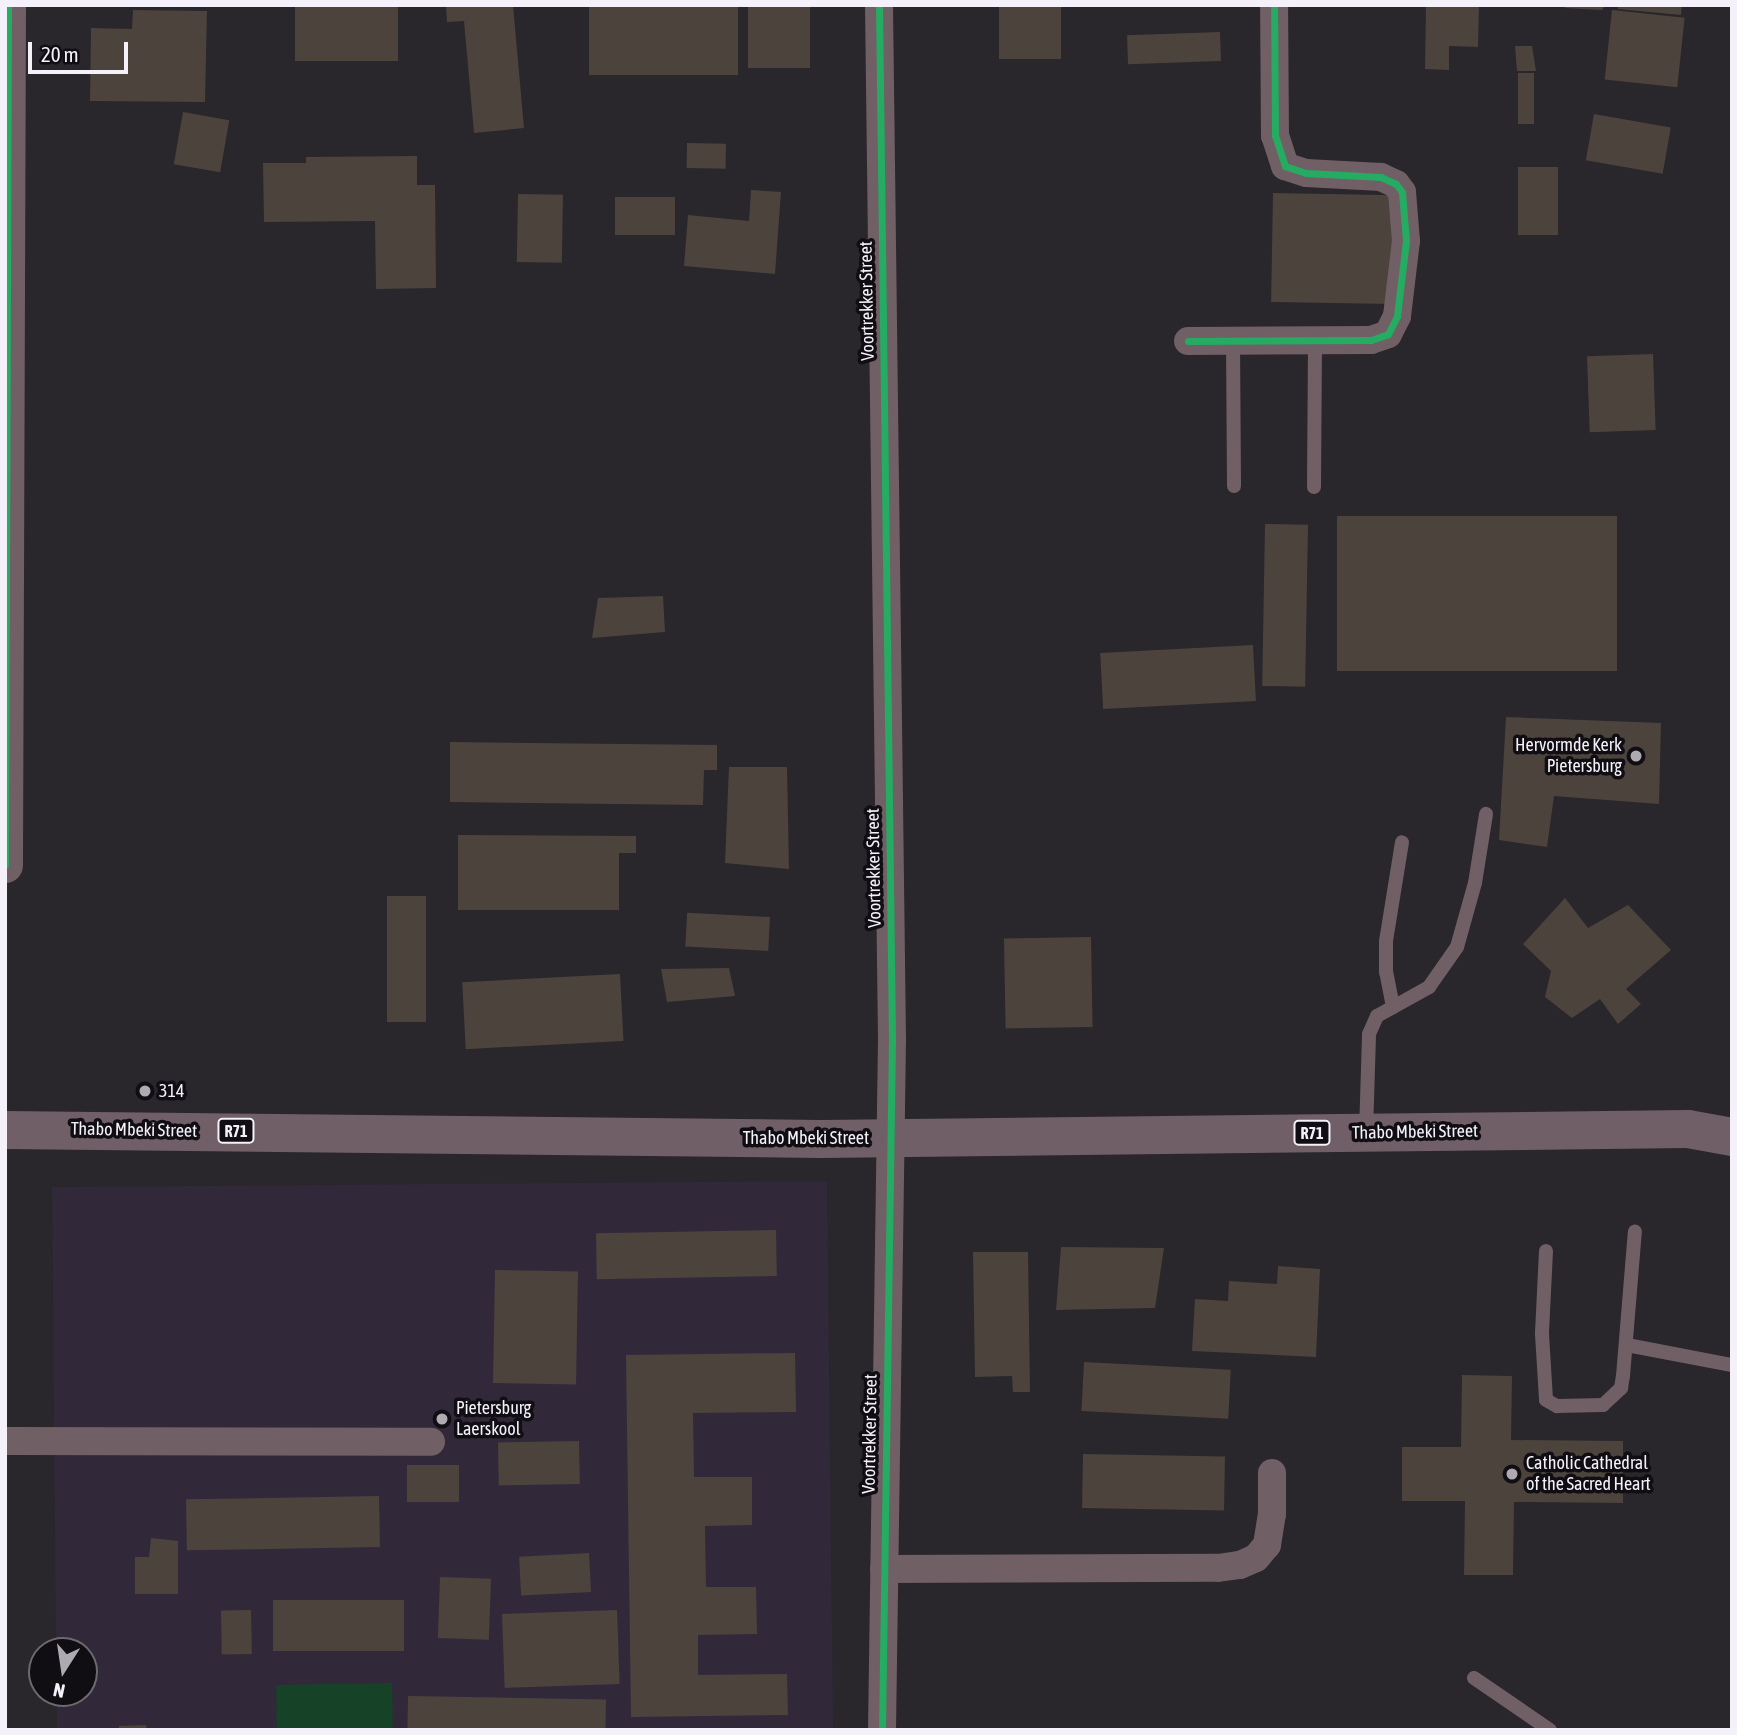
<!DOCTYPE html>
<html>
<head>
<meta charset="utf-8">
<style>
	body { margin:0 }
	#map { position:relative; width:1737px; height:1735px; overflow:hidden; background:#29262c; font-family:"Asap Condensed",sans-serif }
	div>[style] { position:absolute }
	.built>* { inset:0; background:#31293a }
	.green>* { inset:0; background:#164327; transform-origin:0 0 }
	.building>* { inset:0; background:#4c433d; transform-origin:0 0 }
	.service>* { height:14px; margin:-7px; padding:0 7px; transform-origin:7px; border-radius:7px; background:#705f64 }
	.minor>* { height:28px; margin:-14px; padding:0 14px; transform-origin:14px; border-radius:14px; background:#705f64 }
	.tertiary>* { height:35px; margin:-17.5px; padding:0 17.5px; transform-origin:17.5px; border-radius:17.5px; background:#705f64 }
	.primary>* { height:38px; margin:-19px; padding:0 19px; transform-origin:19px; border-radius:19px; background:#705f67 }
	.cycleway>* { height:7px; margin:-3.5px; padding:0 3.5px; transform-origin:3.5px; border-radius:3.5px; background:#26ab63 }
	.dots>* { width:19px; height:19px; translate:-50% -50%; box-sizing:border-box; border:4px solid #100e13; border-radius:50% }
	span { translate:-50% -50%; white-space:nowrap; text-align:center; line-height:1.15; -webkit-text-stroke:7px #100e13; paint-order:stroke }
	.shield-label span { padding:2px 5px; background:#100e13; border:2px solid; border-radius:5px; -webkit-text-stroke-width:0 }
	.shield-label { font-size:16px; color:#f5f1fa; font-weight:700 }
	.street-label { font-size:18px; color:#f5f1fa }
	.poi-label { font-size:18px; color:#f5f1fa }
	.right { translate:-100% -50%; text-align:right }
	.left { translate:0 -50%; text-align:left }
	.frame { position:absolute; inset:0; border:7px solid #f5f1fa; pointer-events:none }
	.north { position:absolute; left:28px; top:1637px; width:70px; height:70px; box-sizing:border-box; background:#100e13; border:2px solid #6c696f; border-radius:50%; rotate:192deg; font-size:19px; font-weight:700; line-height:28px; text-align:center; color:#f5f1fa }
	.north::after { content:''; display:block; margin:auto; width:24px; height:32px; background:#aeaab2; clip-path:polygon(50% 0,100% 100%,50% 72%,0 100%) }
	.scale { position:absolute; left:28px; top:42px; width:100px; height:32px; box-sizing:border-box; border:4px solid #f5f1fa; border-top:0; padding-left:9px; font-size:21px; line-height:24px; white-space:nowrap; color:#f5f1fa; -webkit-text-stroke:5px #100e13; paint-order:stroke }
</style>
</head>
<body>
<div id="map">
	<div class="built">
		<div style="clip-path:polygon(827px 1181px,833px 1730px,57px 1730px,57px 1693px,84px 1693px,84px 1651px,56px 1651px,52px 1187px)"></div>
	</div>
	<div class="green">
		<div style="left:392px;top:1683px;width:47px;height:116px;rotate:89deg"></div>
	</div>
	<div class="building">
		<div style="left:295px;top:5px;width:103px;height:56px"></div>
		<div style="clip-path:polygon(446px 5px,513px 5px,524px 128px,474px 133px,464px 21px,447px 22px)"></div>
		<div style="left:589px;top:5px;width:149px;height:70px"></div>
		<div style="left:748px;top:5px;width:62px;height:63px"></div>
		<div style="left:999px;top:5px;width:62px;height:54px"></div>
		<div style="clip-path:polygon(1426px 5px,1479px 5px,1478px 47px,1449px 46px,1449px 70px,1425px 69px)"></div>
		<div style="clip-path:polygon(1563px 5px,1605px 5px,1602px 10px,1565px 8px)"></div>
		<div style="clip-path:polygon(1618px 5px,1682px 5px,1681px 15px,1618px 9px)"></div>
		<div style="clip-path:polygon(133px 10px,207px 11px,205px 102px,90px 101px,91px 28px,132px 29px)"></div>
		<div style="left:1612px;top:10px;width:73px;height:70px;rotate:6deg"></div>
		<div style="left:1220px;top:32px;width:29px;height:93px;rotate:88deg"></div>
		<div style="clip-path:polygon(1515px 46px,1532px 46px,1536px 71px,1517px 71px)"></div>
		<div style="left:1518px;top:73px;width:16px;height:51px"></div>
		<div style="left:183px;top:112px;width:47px;height:53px;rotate:10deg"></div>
		<div style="left:1594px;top:114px;width:78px;height:47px;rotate:10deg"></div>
		<div style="left:687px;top:143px;width:39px;height:25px;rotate:1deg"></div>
		<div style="clip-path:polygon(417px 156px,417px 185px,435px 185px,436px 288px,376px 289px,375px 221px,264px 222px,263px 163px,306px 163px,306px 157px)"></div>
		<div style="left:1518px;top:167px;width:40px;height:68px"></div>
		<div style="clip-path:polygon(751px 190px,781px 192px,775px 274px,684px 266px,688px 215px,749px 221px)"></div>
		<div style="left:1273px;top:193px;width:122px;height:109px;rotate:1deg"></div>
		<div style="left:518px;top:194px;width:45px;height:68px;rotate:1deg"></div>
		<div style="left:615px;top:197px;width:60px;height:38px"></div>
		<div style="left:1653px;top:354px;width:76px;height:66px;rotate:88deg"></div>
		<div style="left:1617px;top:516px;width:155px;height:280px;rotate:90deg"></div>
		<div style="left:1265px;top:524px;width:43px;height:162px;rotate:1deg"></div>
		<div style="clip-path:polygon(663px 596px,665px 632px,592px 638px,598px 598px)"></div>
		<div style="left:1253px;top:645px;width:56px;height:153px;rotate:87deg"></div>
		<div style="clip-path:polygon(1506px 717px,1661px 723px,1659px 804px,1554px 796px,1547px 847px,1499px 840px)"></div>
		<div style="clip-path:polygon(450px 742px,717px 745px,717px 770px,704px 770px,703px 805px,450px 802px)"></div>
		<div style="clip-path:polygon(729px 767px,787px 767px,789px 869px,725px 863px)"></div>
		<div style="clip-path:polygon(458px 835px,636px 836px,636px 853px,619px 853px,619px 910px,458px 910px)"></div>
		<div style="left:387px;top:896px;width:39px;height:126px"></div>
		<div style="clip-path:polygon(1565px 898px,1588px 928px,1628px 905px,1671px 950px,1626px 989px,1641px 1004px,1618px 1024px,1600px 999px,1572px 1018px,1545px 997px,1551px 971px,1523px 944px)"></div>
		<div style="left:770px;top:917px;width:34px;height:83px;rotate:93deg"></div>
		<div style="left:1091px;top:937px;width:90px;height:87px;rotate:89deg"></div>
		<div style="clip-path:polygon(729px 968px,735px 996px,667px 1002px,661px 969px)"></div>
		<div style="left:620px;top:974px;width:67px;height:158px;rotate:87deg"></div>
		<div style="left:776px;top:1230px;width:46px;height:180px;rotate:89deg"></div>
		<div style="clip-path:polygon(1061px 1247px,1164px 1248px,1155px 1308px,1056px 1310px)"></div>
		<div style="clip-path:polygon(973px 1252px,1028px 1252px,1030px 1392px,1013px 1392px,1012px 1376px,975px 1377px)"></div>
		<div style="clip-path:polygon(1278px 1266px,1320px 1269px,1316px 1357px,1192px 1351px,1195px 1299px,1228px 1301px,1229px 1281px,1277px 1284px)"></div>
		<div style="left:495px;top:1270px;width:83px;height:113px;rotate:1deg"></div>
		<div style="clip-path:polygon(795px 1353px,796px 1412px,693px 1413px,694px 1477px,752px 1477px,752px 1525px,705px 1526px,706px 1587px,756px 1587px,757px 1634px,698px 1635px,698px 1675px,787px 1674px,788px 1715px,631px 1717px,626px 1355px)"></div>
		<div style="left:1084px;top:1362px;width:147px;height:49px;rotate:3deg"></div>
		<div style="clip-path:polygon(1462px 1375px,1512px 1376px,1511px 1440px,1623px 1441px,1623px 1503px,1514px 1502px,1513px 1575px,1464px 1575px,1465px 1501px,1402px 1501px,1402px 1447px,1461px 1447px)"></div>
		<div style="left:579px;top:1441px;width:43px;height:81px;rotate:89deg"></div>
		<div style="left:1083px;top:1454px;width:142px;height:54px;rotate:1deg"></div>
		<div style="left:459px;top:1465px;width:37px;height:52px;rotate:90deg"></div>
		<div style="left:379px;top:1496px;width:51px;height:193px;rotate:89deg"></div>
		<div style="clip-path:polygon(151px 1538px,178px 1541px,178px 1594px,135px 1594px,135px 1557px,149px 1557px)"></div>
		<div style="left:589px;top:1553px;width:39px;height:70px;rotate:87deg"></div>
		<div style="left:440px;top:1577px;width:51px;height:61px;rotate:2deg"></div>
		<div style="left:273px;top:1600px;width:131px;height:51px"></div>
		<div style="left:251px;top:1610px;width:44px;height:30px;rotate:89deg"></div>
		<div style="left:617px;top:1610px;width:74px;height:115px;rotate:88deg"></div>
		<div style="left:408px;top:1696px;width:198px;height:34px;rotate:1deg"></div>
		<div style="clip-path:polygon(146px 1725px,147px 1730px,119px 1730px,119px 1726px)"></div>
	</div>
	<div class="service">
		<div style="left:1233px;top:341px;width:145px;rotate:89.6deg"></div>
		<div style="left:1314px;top:487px;width:147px;rotate:-89.6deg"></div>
		<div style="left:1393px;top:1007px;width:36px;rotate:-101deg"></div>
		<div style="left:1386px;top:972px;width:31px;rotate:-90deg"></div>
		<div style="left:1386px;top:941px;width:100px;rotate:-80.8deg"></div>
		<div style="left:1366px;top:1132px;width:98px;rotate:-88.2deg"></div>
		<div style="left:1369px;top:1034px;width:20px;rotate:-66deg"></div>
		<div style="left:1377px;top:1016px;width:60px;rotate:-29.1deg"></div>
		<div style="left:1429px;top:987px;width:49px;rotate:-55deg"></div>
		<div style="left:1457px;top:947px;width:66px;rotate:-74.3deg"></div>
		<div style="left:1475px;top:883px;width:70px;rotate:-80.9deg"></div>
		<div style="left:1546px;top:1251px;width:83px;rotate:92.8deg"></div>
		<div style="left:1542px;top:1334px;width:66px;rotate:86.5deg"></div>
		<div style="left:1546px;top:1400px;width:13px;rotate:29deg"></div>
		<div style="left:1557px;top:1406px;width:46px;rotate:-1.2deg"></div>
		<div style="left:1603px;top:1405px;width:25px;rotate:-43deg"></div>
		<div style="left:1621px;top:1388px;width:12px;rotate:-81deg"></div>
		<div style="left:1623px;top:1376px;width:145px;rotate:-85.3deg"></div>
		<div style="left:1627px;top:1345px;width:107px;rotate:10.8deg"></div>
		<div style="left:1474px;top:1678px;width:92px;rotate:34.4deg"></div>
	</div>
	<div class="minor">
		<div style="left:879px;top:5px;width:1035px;rotate:89.28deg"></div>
		<div style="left:892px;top:1040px;width:690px;rotate:90.83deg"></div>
		<div style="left:1188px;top:341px;width:183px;rotate:-0.3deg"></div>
		<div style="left:1371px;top:340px;width:18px;rotate:-19deg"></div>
		<div style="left:1388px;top:334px;width:20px;rotate:-63deg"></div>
		<div style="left:1397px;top:316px;width:76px;rotate:-83.2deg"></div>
		<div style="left:1406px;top:241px;width:49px;rotate:-94.7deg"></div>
		<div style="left:1402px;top:192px;width:10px;rotate:-127deg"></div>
		<div style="left:1396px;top:184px;width:17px;rotate:-155deg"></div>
		<div style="left:1381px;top:177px;width:75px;rotate:-176.9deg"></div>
		<div style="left:1306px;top:173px;width:22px;rotate:-162deg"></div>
		<div style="left:1285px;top:166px;width:32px;rotate:-108deg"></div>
		<div style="left:1275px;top:136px;width:131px;rotate:-90.4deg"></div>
		<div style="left:5px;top:1441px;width:426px;rotate:0.1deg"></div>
		<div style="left:884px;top:1569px;width:334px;rotate:-0.2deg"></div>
		<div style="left:1218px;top:1568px;width:22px;rotate:-8deg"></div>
		<div style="left:1240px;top:1565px;width:17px;rotate:-24deg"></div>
		<div style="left:1256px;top:1558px;width:17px;rotate:-50deg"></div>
		<div style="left:1267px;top:1545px;width:31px;rotate:-81deg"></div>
		<div style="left:1272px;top:1514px;width:41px;rotate:-90deg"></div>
	</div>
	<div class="tertiary">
		<div style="left:5px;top:865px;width:860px;rotate:-89.8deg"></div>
	</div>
	<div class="primary">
		<div style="left:5px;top:1130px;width:816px;rotate:0.63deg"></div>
		<div style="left:821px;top:1139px;width:867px;rotate:-0.66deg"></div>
		<div style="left:1688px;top:1129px;width:45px;rotate:10.3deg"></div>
	</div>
	<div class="cycleway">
		<div style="left:879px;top:5px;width:1035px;rotate:89.28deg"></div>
		<div style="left:892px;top:1040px;width:690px;rotate:90.83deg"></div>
		<div style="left:1188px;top:341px;width:183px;rotate:-0.3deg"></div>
		<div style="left:1371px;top:340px;width:18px;rotate:-19deg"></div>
		<div style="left:1388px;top:334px;width:20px;rotate:-63deg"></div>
		<div style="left:1397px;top:316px;width:76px;rotate:-83.2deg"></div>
		<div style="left:1406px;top:241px;width:49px;rotate:-94.7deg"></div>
		<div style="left:1402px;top:192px;width:10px;rotate:-127deg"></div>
		<div style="left:1396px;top:184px;width:17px;rotate:-155deg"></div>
		<div style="left:1381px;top:177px;width:75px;rotate:-176.9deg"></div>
		<div style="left:1306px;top:173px;width:22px;rotate:-162deg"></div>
		<div style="left:1285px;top:166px;width:32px;rotate:-108deg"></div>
		<div style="left:1275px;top:136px;width:131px;rotate:-90.4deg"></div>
		<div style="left:5px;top:865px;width:860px;rotate:-89.8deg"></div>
	</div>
	<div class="dots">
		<div style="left:1636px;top:756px;background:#aeaab2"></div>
		<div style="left:145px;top:1091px;background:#aeaab2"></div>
		<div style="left:442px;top:1419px;background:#aeaab2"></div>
		<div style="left:1512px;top:1474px;background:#aeaab2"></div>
	</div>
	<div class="shield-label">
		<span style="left:236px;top:1131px">R71</span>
		<span style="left:1312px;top:1133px">R71</span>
	</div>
	<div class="street-label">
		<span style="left:867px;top:301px;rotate:-91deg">Voortrekker Street</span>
		<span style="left:874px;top:868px;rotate:-91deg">Voortrekker Street</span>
		<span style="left:134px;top:1130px;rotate:1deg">Thabo Mbeki Street</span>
		<span style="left:1415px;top:1132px;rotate:-1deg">Thabo Mbeki Street</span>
		<span style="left:806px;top:1138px">Thabo Mbeki Street</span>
		<span style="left:870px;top:1434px;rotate:-89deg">Voortrekker Street</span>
	</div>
	<div class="poi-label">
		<span class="right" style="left:1622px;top:756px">Hervormde Kerk<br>Pietersburg</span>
		<span class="left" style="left:159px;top:1091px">314</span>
		<span class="left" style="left:456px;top:1419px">Pietersburg<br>Laerskool</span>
		<span class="left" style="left:1526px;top:1474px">Catholic Cathedral<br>of the Sacred Heart</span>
	</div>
	<div class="frame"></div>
	<div class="north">N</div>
	<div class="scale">20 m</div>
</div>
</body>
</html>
